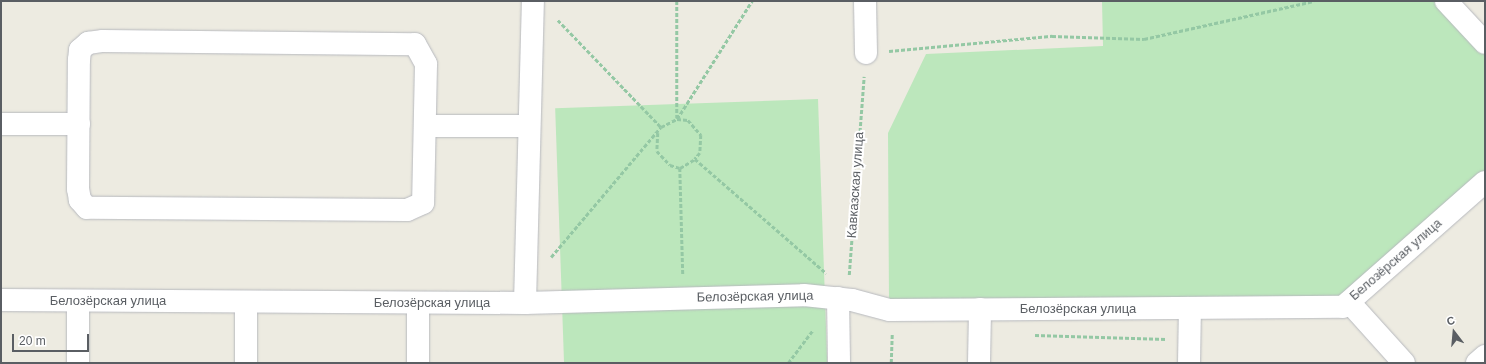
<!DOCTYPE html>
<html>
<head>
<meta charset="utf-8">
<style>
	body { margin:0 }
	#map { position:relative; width:1486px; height:364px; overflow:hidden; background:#edebe1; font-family:Arial,sans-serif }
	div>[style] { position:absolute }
	.green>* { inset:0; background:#bce7bc; transform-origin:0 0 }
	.path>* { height:2.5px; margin-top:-1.25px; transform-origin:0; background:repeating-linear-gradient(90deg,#94c8a4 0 4px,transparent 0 6px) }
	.roads { filter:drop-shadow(0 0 1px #b7b9be) drop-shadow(0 0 1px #b7b9be) }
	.minor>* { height:22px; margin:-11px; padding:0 11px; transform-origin:11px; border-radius:11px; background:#fff }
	span { translate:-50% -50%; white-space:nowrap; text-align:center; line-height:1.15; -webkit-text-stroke:4px #fff; paint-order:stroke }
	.street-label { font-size:13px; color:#5a5e63 }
	.frame { position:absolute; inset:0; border:2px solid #5a5e63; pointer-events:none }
	.north { position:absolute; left:1434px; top:312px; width:40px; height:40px; -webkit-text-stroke:3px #fff; paint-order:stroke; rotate:344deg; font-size:11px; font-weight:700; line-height:16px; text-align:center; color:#5a5e63 }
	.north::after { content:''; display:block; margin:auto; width:14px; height:18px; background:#5a5e63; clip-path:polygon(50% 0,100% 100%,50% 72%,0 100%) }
	.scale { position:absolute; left:12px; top:334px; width:77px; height:18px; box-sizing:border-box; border:2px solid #5a5e63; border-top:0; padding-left:5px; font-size:12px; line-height:14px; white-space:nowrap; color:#5a5e63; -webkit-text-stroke:3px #fff; paint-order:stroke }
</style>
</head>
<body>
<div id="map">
	<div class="green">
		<div style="clip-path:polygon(1102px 1px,1438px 1px,1485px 52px,1485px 178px,1351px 297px,889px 305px,888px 133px,926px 54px,1103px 46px)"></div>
		<div style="left:818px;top:99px;width:264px;height:263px;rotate:88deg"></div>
	</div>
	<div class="path">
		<div style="left:677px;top:1px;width:117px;rotate:90deg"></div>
		<div style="left:558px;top:20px;width:149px;rotate:46.1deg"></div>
		<div style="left:889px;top:51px;width:164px;rotate:-5.3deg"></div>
		<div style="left:1052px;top:36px;width:92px;rotate:1.9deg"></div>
		<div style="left:1144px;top:39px;width:174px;rotate:-12.6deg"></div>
		<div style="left:677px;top:119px;width:140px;rotate:-57.6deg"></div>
		<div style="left:658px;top:133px;width:18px;rotate:93deg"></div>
		<div style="left:657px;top:151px;width:19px;rotate:47deg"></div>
		<div style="left:670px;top:165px;width:10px;rotate:17deg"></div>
		<div style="left:680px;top:168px;width:17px;rotate:-31deg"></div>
		<div style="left:680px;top:168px;width:107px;rotate:88.4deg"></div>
		<div style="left:551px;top:257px;width:170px;rotate:-49.8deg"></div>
		<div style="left:661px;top:127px;width:18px;rotate:-27deg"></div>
		<div style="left:677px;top:119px;width:11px;rotate:5deg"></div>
		<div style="left:688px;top:120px;width:20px;rotate:49deg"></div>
		<div style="left:701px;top:135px;width:18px;rotate:93deg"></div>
		<div style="left:700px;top:153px;width:8px;rotate:130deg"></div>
		<div style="left:695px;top:159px;width:174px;rotate:41deg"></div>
		<div style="left:849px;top:275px;width:199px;rotate:-85.7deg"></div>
		<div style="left:1035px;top:335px;width:131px;rotate:1.7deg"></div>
		<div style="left:788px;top:363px;width:41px;rotate:-52.9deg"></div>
		<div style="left:891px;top:363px;width:29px;rotate:-88deg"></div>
	</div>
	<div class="roads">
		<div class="minor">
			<div style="left:865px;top:1px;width:52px;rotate:88.9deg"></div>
			<div style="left:1446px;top:1px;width:57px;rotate:47.1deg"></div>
			<div style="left:103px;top:41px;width:312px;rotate:0.6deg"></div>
			<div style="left:415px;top:44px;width:23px;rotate:61deg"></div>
			<div style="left:426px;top:64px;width:139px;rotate:91.2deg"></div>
			<div style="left:423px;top:203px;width:17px;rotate:156deg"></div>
			<div style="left:407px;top:210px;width:320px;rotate:-179.6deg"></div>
			<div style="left:87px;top:208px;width:11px;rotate:-131deg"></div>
			<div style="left:80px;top:200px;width:11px;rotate:-100deg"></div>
			<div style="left:78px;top:189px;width:129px;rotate:-89.6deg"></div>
			<div style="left:79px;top:60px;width:10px;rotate:-84deg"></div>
			<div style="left:80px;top:50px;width:11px;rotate:-41deg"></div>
			<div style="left:88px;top:43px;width:15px;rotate:-8deg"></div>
			<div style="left:1px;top:124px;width:78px"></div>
			<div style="left:425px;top:126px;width:104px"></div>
			<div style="left:838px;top:298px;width:65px;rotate:89.1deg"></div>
			<div style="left:1px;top:300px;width:524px;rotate:0.33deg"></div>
			<div style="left:525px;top:303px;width:279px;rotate:-1.6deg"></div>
			<div style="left:804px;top:295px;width:48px;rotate:5.9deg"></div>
			<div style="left:852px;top:300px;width:39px;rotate:15deg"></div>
			<div style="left:890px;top:310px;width:453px;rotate:-0.4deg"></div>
			<div style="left:1343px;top:307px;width:189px;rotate:-41.4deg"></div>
			<div style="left:1349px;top:302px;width:82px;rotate:48deg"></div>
			<div style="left:525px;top:303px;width:302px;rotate:-88.5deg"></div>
			<div style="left:78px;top:363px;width:62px;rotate:-90deg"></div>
			<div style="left:246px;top:363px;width:61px;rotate:-90deg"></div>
			<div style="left:418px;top:363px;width:60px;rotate:-90deg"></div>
			<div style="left:979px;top:363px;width:54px;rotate:-88.9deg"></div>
			<div style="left:1189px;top:363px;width:55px;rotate:-89deg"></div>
			<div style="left:1477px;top:363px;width:11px;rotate:-41deg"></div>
		</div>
	</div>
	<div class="street-label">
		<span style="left:856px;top:185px;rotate:-86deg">Кавказская улица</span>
		<span style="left:1396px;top:260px;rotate:-41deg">Белозёрская улица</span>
		<span style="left:755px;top:297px;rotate:-1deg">Белозёрская улица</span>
		<span style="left:108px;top:301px">Белозёрская улица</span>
		<span style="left:432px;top:303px">Белозёрская улица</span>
		<span style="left:1078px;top:309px">Белозёрская улица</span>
	</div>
	<div class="frame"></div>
	<div class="north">С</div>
	<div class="scale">20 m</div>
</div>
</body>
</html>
